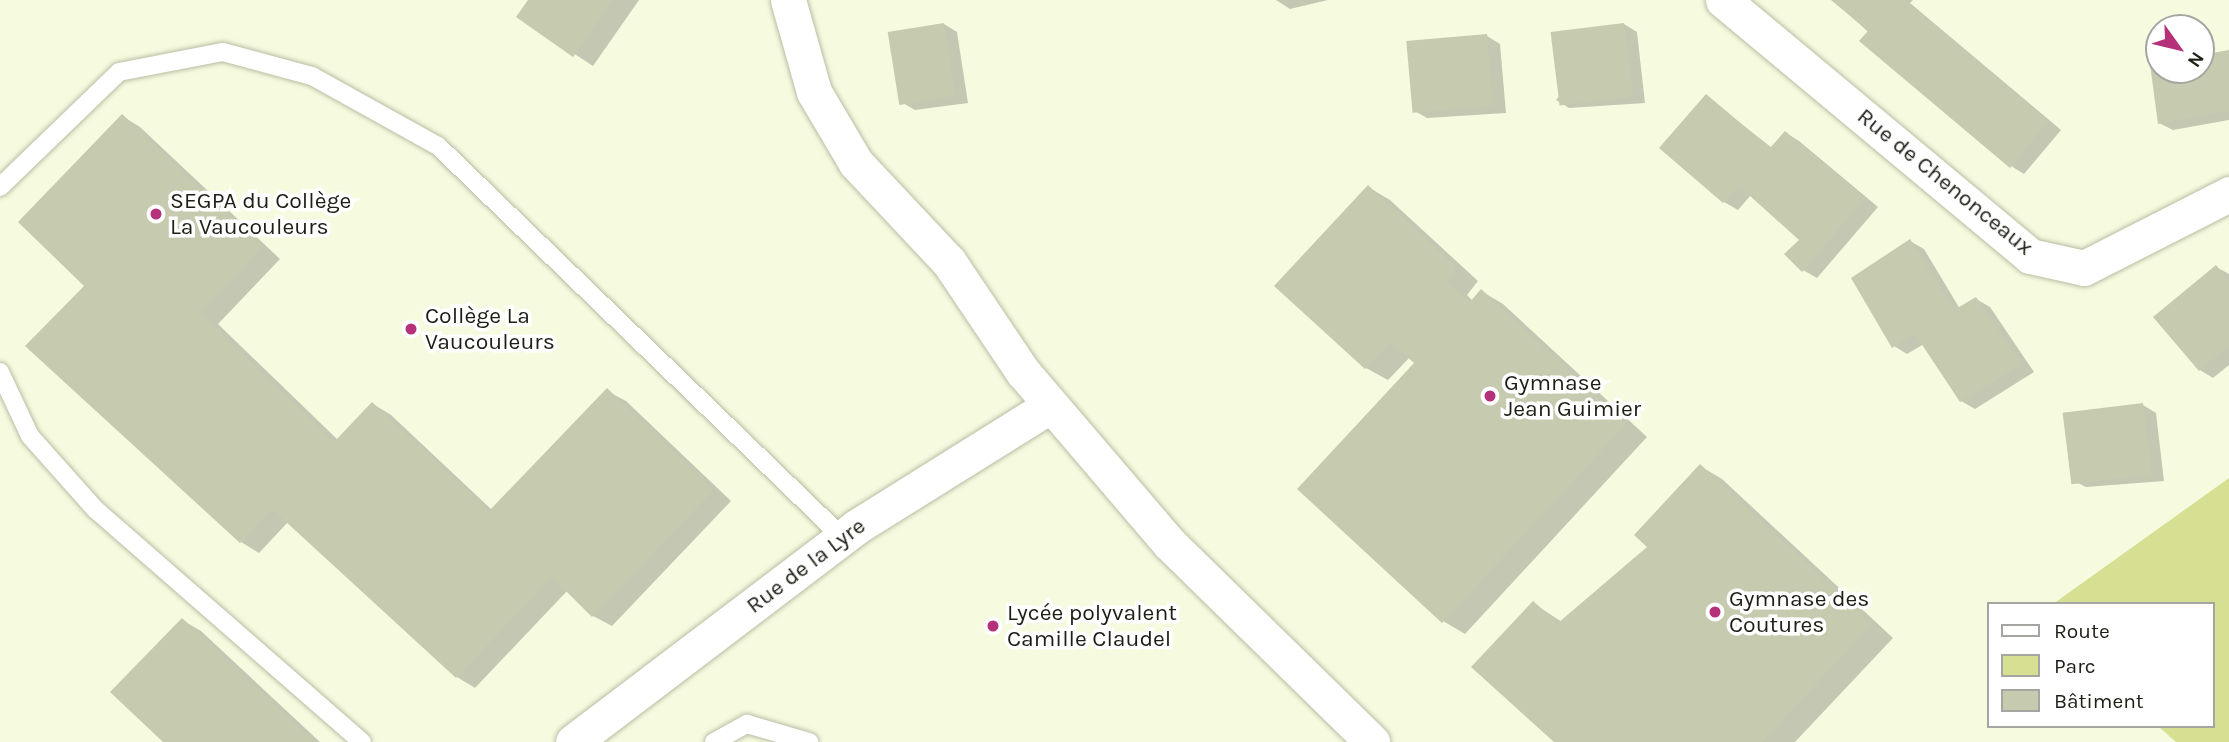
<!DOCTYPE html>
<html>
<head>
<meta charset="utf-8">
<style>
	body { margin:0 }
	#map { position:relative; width:2229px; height:742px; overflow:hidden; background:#f6fadf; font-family:Karla,sans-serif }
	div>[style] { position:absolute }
	.green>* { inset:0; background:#d7e092 }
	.shadow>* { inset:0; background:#0003 }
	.building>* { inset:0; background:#c6caaf; transform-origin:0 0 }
	.roads { filter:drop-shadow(0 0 2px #babda4) drop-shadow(0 0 2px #babda4) }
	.lane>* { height:18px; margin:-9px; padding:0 9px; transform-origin:9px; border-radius:9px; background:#fff }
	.street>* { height:35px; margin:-17.5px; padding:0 17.5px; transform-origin:17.5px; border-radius:17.5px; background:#fff }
	.dots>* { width:19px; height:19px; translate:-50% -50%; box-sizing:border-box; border:4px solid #fff; border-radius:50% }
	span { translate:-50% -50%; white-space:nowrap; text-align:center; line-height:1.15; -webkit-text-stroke:7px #fff; paint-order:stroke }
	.street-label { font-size:23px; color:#1d1f15 }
	.poi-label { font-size:23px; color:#1d1f15 }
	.left { translate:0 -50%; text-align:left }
	.legend { position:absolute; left:1987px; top:602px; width:228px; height:126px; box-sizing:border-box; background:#fff; border:2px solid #a5a5a1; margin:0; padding:9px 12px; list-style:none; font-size:21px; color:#1d1f15 }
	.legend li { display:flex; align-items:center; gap:14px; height:35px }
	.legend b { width:35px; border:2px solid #a5a5a1 }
	.north { position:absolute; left:2145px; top:14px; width:70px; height:70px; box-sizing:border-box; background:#fff; border:2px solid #a5a5a1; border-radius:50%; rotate:124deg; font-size:19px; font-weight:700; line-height:28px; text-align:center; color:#1d1f15 }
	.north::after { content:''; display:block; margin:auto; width:24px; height:32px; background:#b5327a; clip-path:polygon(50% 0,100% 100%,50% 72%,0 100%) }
</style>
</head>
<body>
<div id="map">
	<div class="green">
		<div style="clip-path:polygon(2229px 478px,2229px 742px,2176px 742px,2158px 726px,2213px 726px,2213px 604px,2053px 604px)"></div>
	</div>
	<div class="shadow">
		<div style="clip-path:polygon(530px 0,639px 0,593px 66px,518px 17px)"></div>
		<div style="clip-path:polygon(1276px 0,1328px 0,1290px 9px)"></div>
		<div style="clip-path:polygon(1834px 0,1913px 0,1910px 3px,2061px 130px,2024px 174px,2011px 166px)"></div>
		<div style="clip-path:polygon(944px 24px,957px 32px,968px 103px,915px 110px,901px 102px)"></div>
		<div style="clip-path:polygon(1624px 24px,1637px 32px,1645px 103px,1569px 108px,1556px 100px)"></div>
		<div style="clip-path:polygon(1487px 36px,1500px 44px,1506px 113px,1427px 118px,1413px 110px)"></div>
		<div style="clip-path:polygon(2229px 52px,2229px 120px,2173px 130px,2159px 123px,2151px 66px,2159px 65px,2159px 70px,2201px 70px,2201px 57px)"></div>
		<div style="clip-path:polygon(1706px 96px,1772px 148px,1786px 133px,1799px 141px,1878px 207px,1817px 278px,1803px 270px,1801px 240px,1751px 195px,1738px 210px,1724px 202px,1662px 148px)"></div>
		<div style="clip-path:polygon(122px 116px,140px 127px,280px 259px,218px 324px,338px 440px,373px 404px,391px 415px,492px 510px,607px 391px,626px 401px,731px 501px,612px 626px,593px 616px,568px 590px,475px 688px,457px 677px,289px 521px,259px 553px,241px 542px,86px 285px)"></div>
		<div style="clip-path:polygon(1368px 187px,1390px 200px,1478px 281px,1467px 295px,1473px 301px,1481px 291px,1503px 304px,1647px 437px,1465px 634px,1443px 621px,1416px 363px,1410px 357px,1388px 380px,1366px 368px,1277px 285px)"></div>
		<div style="clip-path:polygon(1910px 241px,1924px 249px,1960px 309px,1976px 299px,1990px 307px,2034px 372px,1975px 409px,1961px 401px,1924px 344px,1907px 354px,1894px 346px)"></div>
		<div style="clip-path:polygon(2216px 267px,2229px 274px,2229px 365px,2213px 378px,2200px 370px)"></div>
		<div style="clip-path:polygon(2143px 405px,2156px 413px,2164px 481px,2086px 487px,2072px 480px)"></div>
		<div style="clip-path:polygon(1700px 466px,1722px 479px,1893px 638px,1795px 742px,1557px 742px,1533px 603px,1562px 622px,1649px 547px)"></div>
		<div style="clip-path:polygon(182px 620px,201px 631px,320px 742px,166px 742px)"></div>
	</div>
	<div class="building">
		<div style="clip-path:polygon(528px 0,613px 0,573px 57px,516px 17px)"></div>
		<div style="clip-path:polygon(1831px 0,1905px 0,2048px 121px,2010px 168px,1859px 41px,1868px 31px)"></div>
		<div style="left:944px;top:23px;width:74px;height:57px;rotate:81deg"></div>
		<div style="left:1624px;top:23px;width:74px;height:74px;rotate:83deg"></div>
		<div style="left:1487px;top:34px;width:72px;height:81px;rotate:85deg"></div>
		<div style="clip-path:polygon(2229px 50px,2229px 111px,2158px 124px,2150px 64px,2159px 63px,2159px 70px,2201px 70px,2201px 55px)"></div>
		<div style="clip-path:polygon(1706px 94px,1770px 148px,1785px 131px,1865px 198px,1802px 272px,1784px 254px,1799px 240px,1739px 186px,1723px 203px,1659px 148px)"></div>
		<div style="clip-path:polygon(122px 114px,263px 247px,200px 313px,334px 442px,372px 402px,489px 511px,607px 388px,714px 490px,592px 617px,552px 577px,456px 678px,272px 509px,240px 543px,25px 346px,84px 286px,18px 222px)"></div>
		<div style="clip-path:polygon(1368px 185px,1457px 268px,1446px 282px,1470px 302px,1481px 289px,1626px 424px,1442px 623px,1297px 489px,1414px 363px,1391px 342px,1365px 369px,1274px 286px)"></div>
		<div style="clip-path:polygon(1910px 239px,1954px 310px,1976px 297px,2022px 364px,1960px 402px,1915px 334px,1892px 348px,1851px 278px)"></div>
		<div style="clip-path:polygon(2216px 265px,2229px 281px,2229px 346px,2199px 371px,2153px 317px)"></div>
		<div style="left:2143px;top:403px;width:72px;height:81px;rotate:83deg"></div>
		<div style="clip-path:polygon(1700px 464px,1872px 624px,1762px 742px,1554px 742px,1471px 667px,1533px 601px,1558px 623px,1647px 547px,1634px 535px)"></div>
		<div style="clip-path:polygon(182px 618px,315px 742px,163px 742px,110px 692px)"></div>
	</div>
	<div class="roads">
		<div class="lane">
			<div style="left:0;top:187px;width:165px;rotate:-44deg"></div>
			<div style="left:119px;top:72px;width:106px;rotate:-10.9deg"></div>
			<div style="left:223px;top:52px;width:92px;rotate:15.1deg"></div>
			<div style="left:312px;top:76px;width:144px;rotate:29.1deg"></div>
			<div style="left:438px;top:146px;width:562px;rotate:44.06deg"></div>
			<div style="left:0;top:372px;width:71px;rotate:64.9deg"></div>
			<div style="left:30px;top:436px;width:99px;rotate:48.3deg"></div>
			<div style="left:96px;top:510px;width:353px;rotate:41.1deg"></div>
			<div style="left:714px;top:742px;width:38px;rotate:-29deg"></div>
			<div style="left:747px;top:724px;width:65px;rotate:16.2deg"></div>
		</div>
		<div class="street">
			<div style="left:788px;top:0;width:96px;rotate:74.2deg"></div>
			<div style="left:814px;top:92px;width:82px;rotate:59.4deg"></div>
			<div style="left:856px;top:163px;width:136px;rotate:46.8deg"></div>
			<div style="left:949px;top:262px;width:133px;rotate:56.1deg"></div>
			<div style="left:1023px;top:372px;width:226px;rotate:49.5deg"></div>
			<div style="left:1170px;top:544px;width:283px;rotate:44.4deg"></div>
			<div style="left:1723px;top:0;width:400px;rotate:39.8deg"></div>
			<div style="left:2030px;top:256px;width:55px;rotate:12.5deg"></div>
			<div style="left:2084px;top:268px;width:163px;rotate:-27deg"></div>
			<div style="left:573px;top:742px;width:355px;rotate:-37.2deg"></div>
			<div style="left:856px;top:527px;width:229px;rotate:-32deg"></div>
		</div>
	</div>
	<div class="dots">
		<div style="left:156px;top:214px;background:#b5327a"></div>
		<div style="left:411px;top:329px;background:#b5327a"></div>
		<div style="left:1490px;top:396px;background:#b5327a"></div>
		<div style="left:1715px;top:612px;background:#b5327a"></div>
		<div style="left:993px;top:626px;background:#b5327a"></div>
	</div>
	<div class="street-label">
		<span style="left:1945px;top:182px;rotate:39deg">Rue de Chenonceaux</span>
		<span style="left:806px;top:566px;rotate:-37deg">Rue de la Lyre</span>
	</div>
	<div class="poi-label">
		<span class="left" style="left:170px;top:214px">SEGPA du Collège<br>La Vaucouleurs</span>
		<span class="left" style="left:425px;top:329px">Collège La<br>Vaucouleurs</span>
		<span class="left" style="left:1504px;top:396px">Gymnase<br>Jean Guimier</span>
		<span class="left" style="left:1729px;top:612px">Gymnase des<br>Coutures</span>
		<span class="left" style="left:1007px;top:626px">Lycée polyvalent<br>Camille Claudel</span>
	</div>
	<ul class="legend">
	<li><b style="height:9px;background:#fff"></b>Route</li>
	<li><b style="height:19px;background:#d7e092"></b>Parc</li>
	<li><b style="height:19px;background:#c6caaf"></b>Bâtiment</li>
	</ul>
	<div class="north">N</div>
</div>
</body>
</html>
